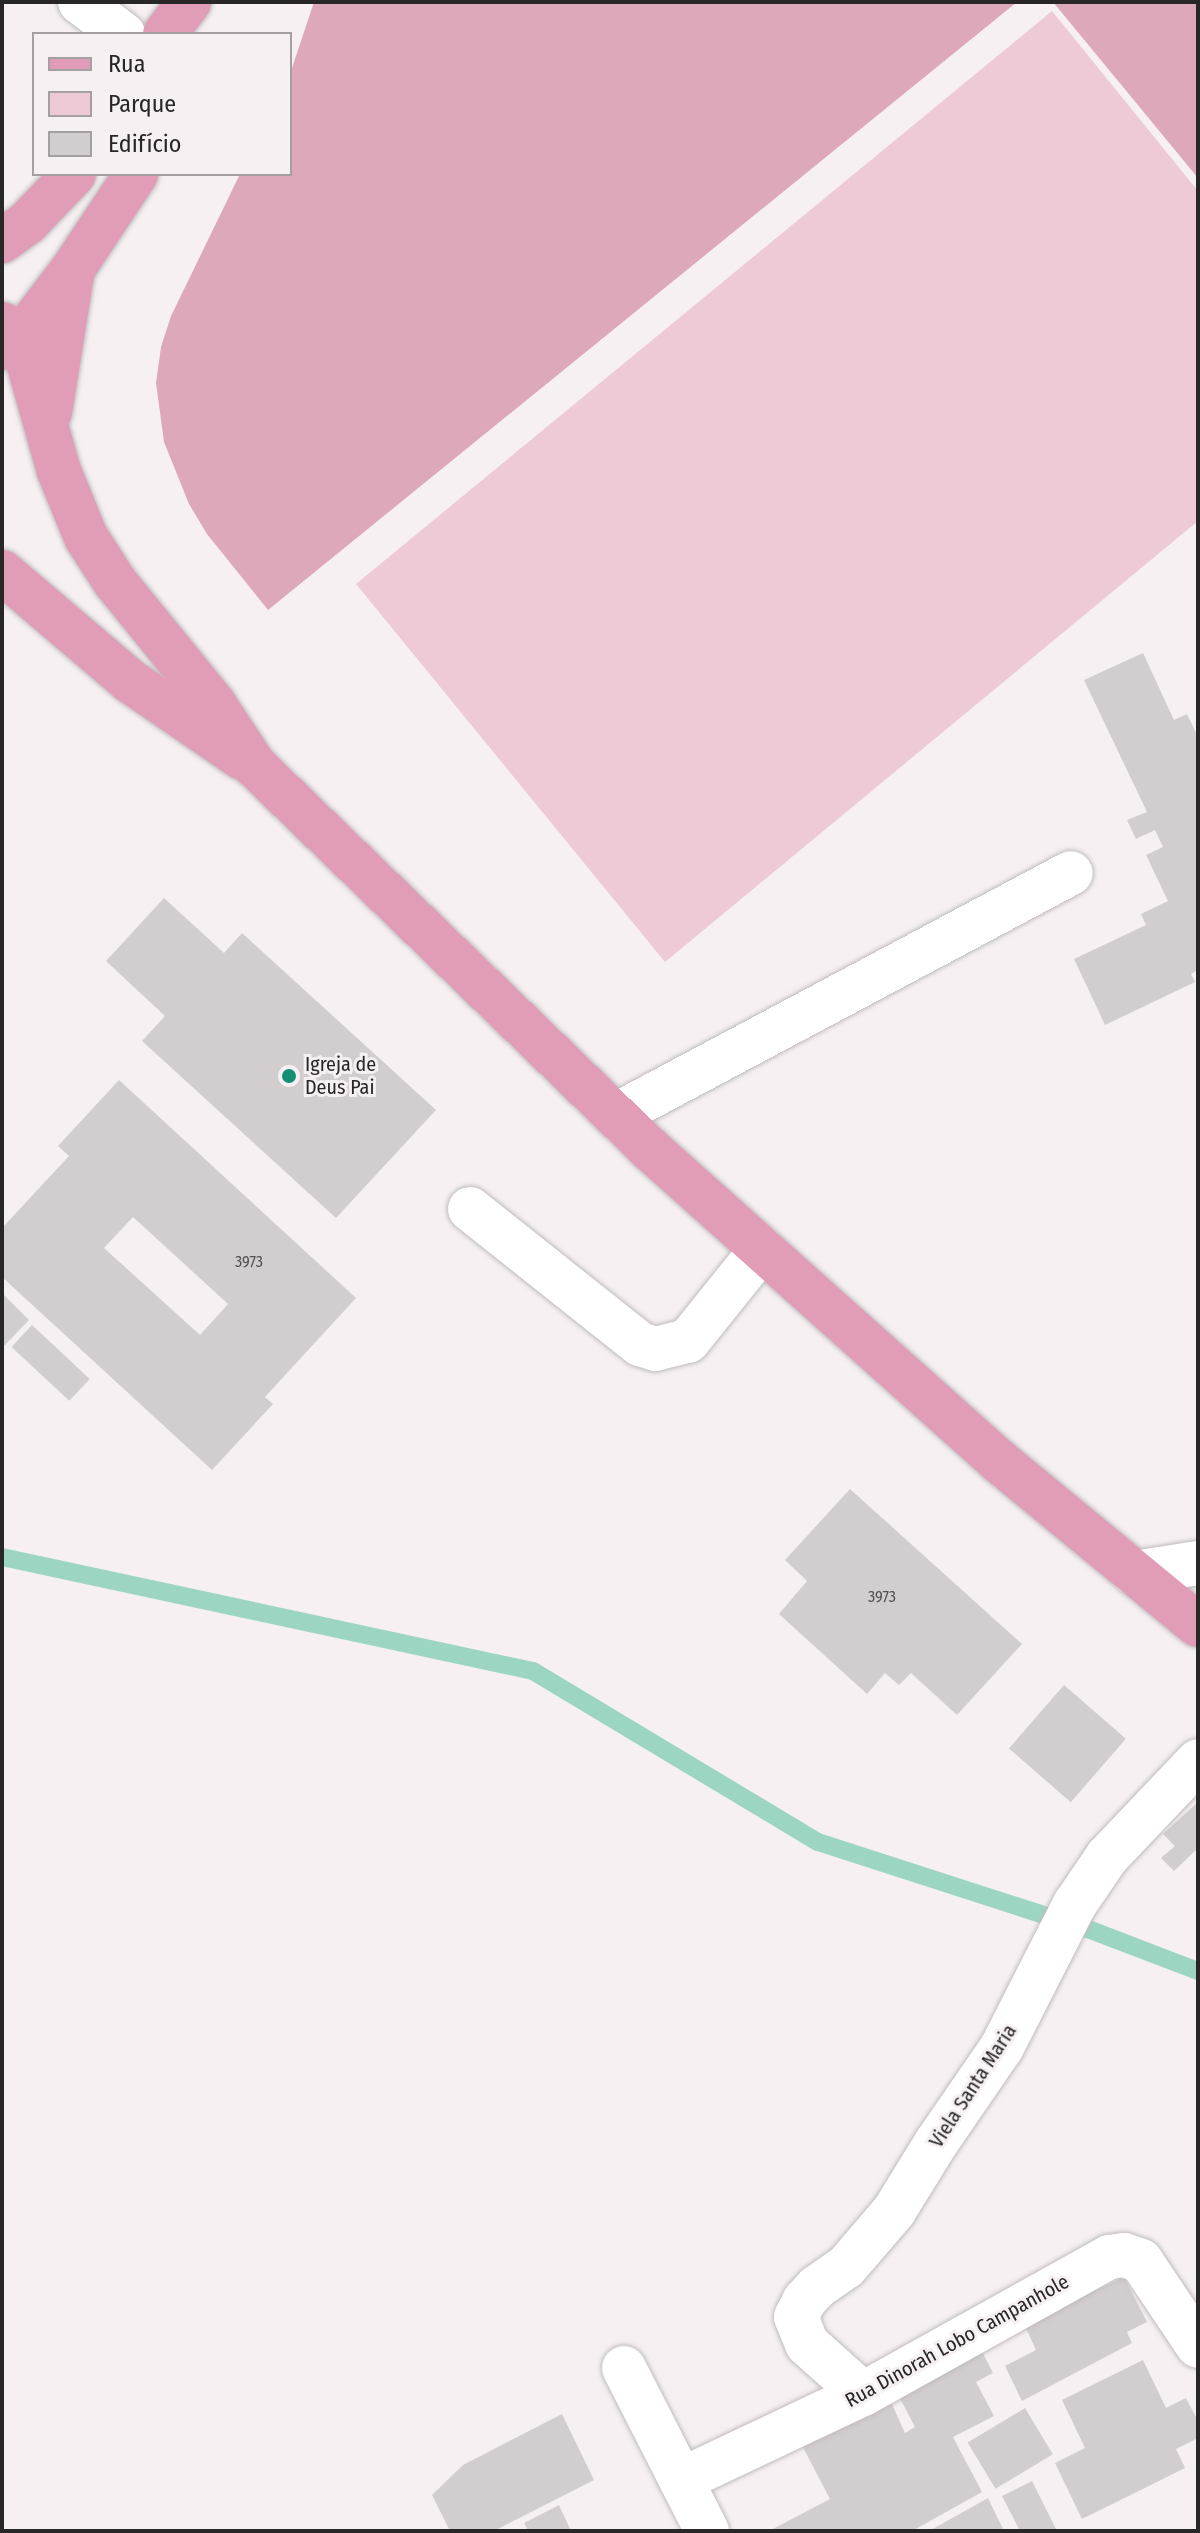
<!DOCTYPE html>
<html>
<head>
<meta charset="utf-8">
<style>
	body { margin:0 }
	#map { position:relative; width:1200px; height:2533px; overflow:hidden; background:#f6f0f2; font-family:"Fira Sans Condensed",sans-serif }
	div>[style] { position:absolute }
	.green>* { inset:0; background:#edcad5 }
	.forest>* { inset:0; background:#dda8ba }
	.stream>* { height:18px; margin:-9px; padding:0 9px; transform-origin:9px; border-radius:9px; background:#9cd6c3 }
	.building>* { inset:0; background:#d2cdce; transform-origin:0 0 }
	.roads { filter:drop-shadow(0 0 2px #c0bbbc) drop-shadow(0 0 2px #c0bbbc) }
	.minor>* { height:44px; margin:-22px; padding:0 22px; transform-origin:22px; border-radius:22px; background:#fff }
	.major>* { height:44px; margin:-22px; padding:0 22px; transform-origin:22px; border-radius:22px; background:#e19cb8 }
	.dots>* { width:22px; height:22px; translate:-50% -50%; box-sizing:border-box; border:4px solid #f6f0f2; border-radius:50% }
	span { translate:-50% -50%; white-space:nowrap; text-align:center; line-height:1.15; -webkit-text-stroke:6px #f6f0f2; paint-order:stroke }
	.number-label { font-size:16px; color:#525051 }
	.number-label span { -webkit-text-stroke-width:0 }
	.poi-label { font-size:20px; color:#282627 }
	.left { translate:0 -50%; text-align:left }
	.street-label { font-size:20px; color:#282627 }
	.frame { position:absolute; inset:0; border:4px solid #282627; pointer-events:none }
	.legend { position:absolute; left:32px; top:32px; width:260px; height:144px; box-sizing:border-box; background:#f6f0f2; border:2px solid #a49fa1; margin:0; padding:10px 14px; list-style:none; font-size:24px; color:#282627 }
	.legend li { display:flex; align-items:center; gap:16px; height:40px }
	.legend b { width:40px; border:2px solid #a49fa1 }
</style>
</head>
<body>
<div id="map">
	<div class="green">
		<div style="clip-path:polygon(1052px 11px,1198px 191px,1198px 521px,665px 962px,356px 584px)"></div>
	</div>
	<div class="forest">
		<div style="clip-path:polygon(314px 2px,1017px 2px,268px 610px,207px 534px,189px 504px,164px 442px,156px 383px,161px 347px,171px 316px,240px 174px,290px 174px,290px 74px)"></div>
		<div style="clip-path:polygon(1053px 2px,1198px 2px,1198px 178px)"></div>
	</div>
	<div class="stream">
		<div style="left:2px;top:1557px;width:543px;rotate:12.12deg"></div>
		<div style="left:533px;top:1671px;width:332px;rotate:31deg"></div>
		<div style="left:818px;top:1842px;width:284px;rotate:17.9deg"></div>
		<div style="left:1088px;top:1929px;width:118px;rotate:20.9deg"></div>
	</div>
	<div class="building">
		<div style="clip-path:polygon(1143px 653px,1174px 720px,1187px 714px,1198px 737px,1198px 970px,1191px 974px,1195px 982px,1105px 1025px,1074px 959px,1146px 925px,1141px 914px,1168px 901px,1146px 855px,1163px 847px,1155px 830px,1136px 839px,1127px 820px,1147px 812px,1084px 680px)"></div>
		<div style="clip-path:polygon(164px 898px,224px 953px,242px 933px,436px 1110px,336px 1218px,142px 1041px,165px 1016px,106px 961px)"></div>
		<div style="clip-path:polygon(evenodd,119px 1080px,356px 1298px,265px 1397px,273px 1404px,212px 1470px,2px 1277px,2px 1228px,69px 1156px,58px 1146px,119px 1080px,133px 1217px,228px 1304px,200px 1335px,104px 1248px,133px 1217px)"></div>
		<div style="clip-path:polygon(2px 1293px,29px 1320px,2px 1348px)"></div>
		<div style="left:32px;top:1325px;width:79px;height:30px;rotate:43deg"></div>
		<div style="clip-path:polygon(850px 1489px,1022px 1644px,957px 1715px,911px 1673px,899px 1685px,885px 1673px,867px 1694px,779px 1614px,807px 1581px,785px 1560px)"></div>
		<div style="left:1064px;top:1685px;width:82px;height:84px;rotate:41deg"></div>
		<div style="clip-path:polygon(1198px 1802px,1198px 1848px,1174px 1871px,1161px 1858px,1175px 1846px,1163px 1834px)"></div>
		<div style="clip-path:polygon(1124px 2277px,1147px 2322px,1127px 2332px,1132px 2343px,1022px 2401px,1005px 2366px,1036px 2350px,1024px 2324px)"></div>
		<div style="clip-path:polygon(979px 2346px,993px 2373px,976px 2382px,994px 2416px,953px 2437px,982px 2492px,912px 2531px,769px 2531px,830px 2499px,796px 2434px,886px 2391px,905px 2433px,915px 2427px,894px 2387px)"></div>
		<div style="clip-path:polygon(1143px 2360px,1166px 2408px,1186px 2398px,1198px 2421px,1198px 2438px,1176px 2449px,1185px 2468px,1082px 2519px,1055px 2463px,1085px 2448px,1062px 2400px)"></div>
		<div style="left:1025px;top:2408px;width:54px;height:67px;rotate:59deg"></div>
		<div style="clip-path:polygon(562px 2414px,594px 2480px,494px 2531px,450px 2531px,432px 2495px,463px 2465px)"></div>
		<div style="clip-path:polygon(1032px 2481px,1057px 2531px,1020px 2531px,1002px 2496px)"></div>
		<div style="clip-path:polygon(988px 2498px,1004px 2531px,929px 2531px)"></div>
		<div style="clip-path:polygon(559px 2505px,571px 2531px,528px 2531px,524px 2523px)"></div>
	</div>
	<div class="roads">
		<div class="minor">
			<div style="left:80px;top:2px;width:54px;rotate:36.7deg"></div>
			<div style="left:616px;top:1115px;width:515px;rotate:-28.01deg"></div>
			<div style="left:470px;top:1209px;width:217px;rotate:38.5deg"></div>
			<div style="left:640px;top:1344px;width:16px;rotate:18deg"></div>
			<div style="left:655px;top:1349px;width:34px;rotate:-14deg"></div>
			<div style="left:688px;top:1341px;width:118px;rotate:-51.2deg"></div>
			<div style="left:1134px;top:1573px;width:65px;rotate:-8.9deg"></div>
			<div style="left:624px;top:2368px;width:183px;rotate:63deg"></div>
			<div style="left:863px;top:2394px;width:75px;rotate:-138.2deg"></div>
			<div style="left:807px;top:2344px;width:29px;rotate:-112deg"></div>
			<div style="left:796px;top:2317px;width:18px;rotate:-63deg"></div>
			<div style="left:804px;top:2301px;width:19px;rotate:-47deg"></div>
			<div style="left:817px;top:2287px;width:35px;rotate:-35deg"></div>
			<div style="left:846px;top:2267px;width:74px;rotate:-49.4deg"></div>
			<div style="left:894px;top:2211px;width:80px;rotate:-58.3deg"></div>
			<div style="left:936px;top:2143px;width:116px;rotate:-55.5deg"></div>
			<div style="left:1002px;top:2047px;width:161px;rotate:-63deg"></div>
			<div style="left:1075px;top:1904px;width:57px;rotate:-55.8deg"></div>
			<div style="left:1107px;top:1857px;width:132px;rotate:-46.5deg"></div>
			<div style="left:681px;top:2480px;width:201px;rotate:-25.3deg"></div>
			<div style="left:863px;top:2394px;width:282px;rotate:-29.1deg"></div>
			<div style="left:1109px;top:2257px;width:15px;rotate:-8deg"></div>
			<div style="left:1124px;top:2255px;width:18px;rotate:19deg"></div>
			<div style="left:1141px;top:2261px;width:102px;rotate:56.2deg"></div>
		</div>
		<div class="major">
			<div style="left:165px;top:34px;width:40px;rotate:-53deg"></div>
			<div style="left:2px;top:241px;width:32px;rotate:-36deg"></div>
			<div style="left:28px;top:222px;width:66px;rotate:-46.2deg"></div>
			<div style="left:2px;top:324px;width:23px;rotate:34deg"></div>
			<div style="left:21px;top:337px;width:139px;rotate:74.2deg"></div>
			<div style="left:59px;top:471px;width:71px;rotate:67.8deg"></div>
			<div style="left:86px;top:537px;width:54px;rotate:57.2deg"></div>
			<div style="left:115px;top:582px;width:157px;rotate:50.9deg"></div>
			<div style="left:214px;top:704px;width:73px;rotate:56.7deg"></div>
			<div style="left:254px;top:765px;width:553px;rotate:44.12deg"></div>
			<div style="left:651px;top:1150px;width:468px;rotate:41.8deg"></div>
			<div style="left:1000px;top:1462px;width:256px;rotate:39.5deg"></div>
			<div style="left:2px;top:348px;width:22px;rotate:-30deg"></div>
			<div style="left:21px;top:337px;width:86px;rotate:-52.6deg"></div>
			<div style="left:73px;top:269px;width:114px;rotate:-56.4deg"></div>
			<div style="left:50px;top:412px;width:140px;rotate:-80.9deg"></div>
			<div style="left:2px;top:572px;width:168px;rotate:40.4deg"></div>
			<div style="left:130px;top:681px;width:136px;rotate:34.5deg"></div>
		</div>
	</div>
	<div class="dots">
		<div style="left:289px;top:1076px;background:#138f74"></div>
	</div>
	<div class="number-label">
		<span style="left:249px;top:1262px">3973</span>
		<span style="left:882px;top:1597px">3973</span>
	</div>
	<div class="poi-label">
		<span class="left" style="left:305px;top:1076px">Igreja de<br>Deus Pai</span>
	</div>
	<div class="street-label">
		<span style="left:973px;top:2086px;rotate:-57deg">Viela Santa Maria</span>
		<span style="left:957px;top:2341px;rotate:-29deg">Rua Dinorah Lobo Campanhole</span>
	</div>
	<div class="frame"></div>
	<ul class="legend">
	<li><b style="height:10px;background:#e19cb8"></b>Rua</li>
	<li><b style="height:22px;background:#edcad5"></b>Parque</li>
	<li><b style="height:22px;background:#d2cdce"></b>Edifício</li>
	</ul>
</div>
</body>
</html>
